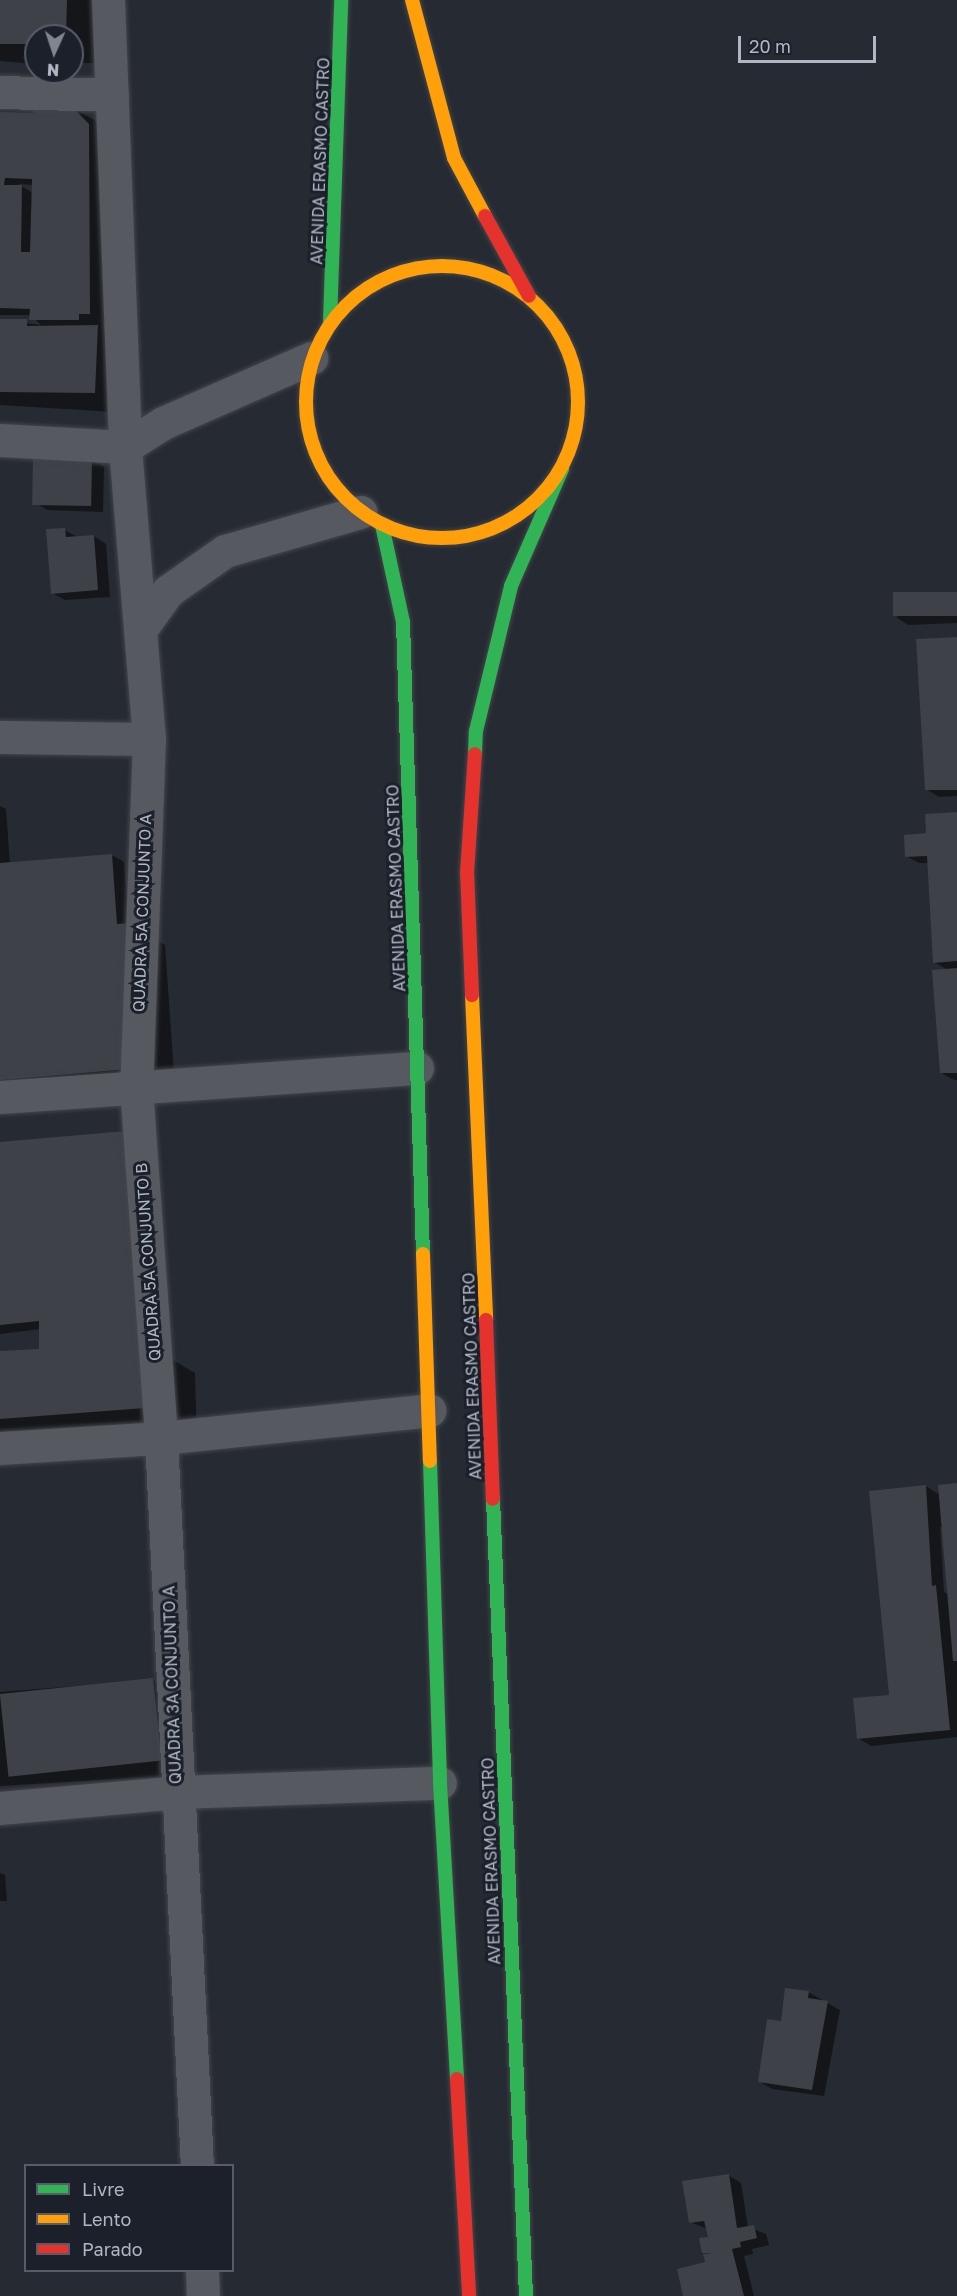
<!DOCTYPE html>
<html>
<head>
<meta charset="utf-8">
<style>
	body { margin:0 }
	#map { position:relative; width:957px; height:2296px; overflow:hidden; background:#262a32; font-family:"Golos Text",sans-serif }
	div>[style] { position:absolute }
	.shadow>* { inset:0; background:#0007 }
	.building>* { inset:0; background:#3e4148; transform-origin:0 0 }
	.roads { filter:drop-shadow(0 0 2px #42454b) drop-shadow(0 0 2px #42454b) }
	.street>* { height:33px; margin:-16.5px; padding:0 16.5px; transform-origin:16.5px; border-radius:16.5px; background:#565960 }
	.fast>* { height:14px; margin:-7px; padding:0 7px; transform-origin:7px; border-radius:7px; background:#30b455 }
	.slow>* { height:14px; margin:-7px; padding:0 7px; transform-origin:7px; border-radius:7px; background:#ff9f0a }
	.slow>.ring { margin:-7px; padding:0; box-sizing:content-box; background:none; border:14px solid #ff9f0a; border-radius:50% }
	.jam>* { height:14px; margin:-7px; padding:0 7px; transform-origin:7px; border-radius:7px; background:#e5322d }
	span { translate:-50% -50%; white-space:nowrap; text-align:center; line-height:1.15; -webkit-text-stroke:6px #1b202b; paint-order:stroke }
	.street-label { font-size:16px; color:#b0b6c3 }
	.legend { position:absolute; left:24px; top:2164px; width:210px; height:108px; box-sizing:border-box; background:#1b202b; border:2px solid #575c68; margin:0; padding:8px 10px; list-style:none; font-size:18px; color:#b0b6c3 }
	.legend li { display:flex; align-items:center; gap:12px; height:30px }
	.legend b { width:30px; border:2px solid #575c68 }
	.north { position:absolute; left:24px; top:24px; width:60px; height:60px; box-sizing:border-box; background:#1b202b; border:2px solid #575c68; border-radius:50%; rotate:183deg; font-size:16px; font-weight:700; line-height:24px; text-align:center; color:#b0b6c3 }
	.north::after { content:''; display:block; margin:auto; width:21px; height:27px; background:#808590; clip-path:polygon(50% 0,100% 100%,50% 72%,0 100%) }
	.scale { position:absolute; left:738px; top:36px; width:138px; height:27px; box-sizing:border-box; border:3px solid #b0b6c3; border-top:0; padding-left:8px; font-size:18px; line-height:21px; white-space:nowrap; color:#b0b6c3; -webkit-text-stroke:4px #1b202b; paint-order:stroke }
</style>
</head>
<body>
<div id="map">
	<div class="shadow">
		<div style="clip-path:polygon(0 0,102px 0,101px 63px,72px 63px,72px 36px,36px 36px,36px 64px,0 61px)"></div>
		<div style="clip-path:polygon(evenodd,70px 106px,106px 127px,115px 328px,103px 327px,132px 347px,130px 413px,0 405px,0 320px,41px 325px,31px 315px,0 315px,0 114px,32px 115px,70px 106px,18px 184px,33px 185px,33px 193px,18px 184px)"></div>
		<div style="clip-path:polygon(92px 460px,104px 467px,103px 512px,47px 510px,34px 502px)"></div>
		<div style="clip-path:polygon(64px 530px,78px 537px,94px 536px,106px 544px,110px 597px,65px 600px,52px 593px)"></div>
		<div style="clip-path:polygon(957px 593px,957px 623px,908px 625px,896px 617px)"></div>
		<div style="clip-path:polygon(957px 639px,957px 796px,939px 797px,926px 789px)"></div>
		<div style="clip-path:polygon(0 806px,6px 809px,10px 864px,112px 855px,124px 862px,129px 924px,165px 945px,175px 1087px,0 1096px)"></div>
		<div style="clip-path:polygon(957px 814px,957px 1080px,954px 1080px,941px 1073px,948px 970px,934px 962px,929px 863px,919px 863px,906px 856px)"></div>
		<div style="clip-path:polygon(0 1143px,151px 1347px,195px 1373px,197px 1437px,0 1452px,0 1353px,44px 1350px,41px 1329px,0 1334px)"></div>
		<div style="clip-path:polygon(evenodd,957px 1484px,957px 1737px,871px 1746px,858px 1738px,891px 1696px,926px 1486px,940px 1495px,957px 1484px,940px 1527px,943px 1527px,949px 1595px,944px 1592px,940px 1527px)"></div>
		<div style="clip-path:polygon(153px 1680px,178px 1695px,186px 1775px,0 1786px,0 1692px)"></div>
		<div style="clip-path:polygon(0 1873px,5px 1875px,7px 1901px,0 1901px)"></div>
		<div style="clip-path:polygon(808px 1992px,840px 2010px,824px 2096px,772px 2089px,760px 2082px,783px 2022px)"></div>
		<div style="clip-path:polygon(728px 2175px,741px 2183px,748px 2227px,766px 2234px,769px 2245px,752px 2249px,753px 2254px,744px 2256px,754px 2296px,684px 2296px,706px 2263px,708px 2255px,704px 2252px,710px 2238px,708px 2229px,690px 2222px)"></div>
	</div>
	<div class="building">
		<div style="clip-path:polygon(0 0,67px 0,66px 36px,36px 36px,36px 44px,0 44px)"></div>
		<div style="clip-path:polygon(evenodd,33px 104px,70px 105px,89px 124px,90px 314px,79px 314px,79px 320px,29px 320px,30px 309px,0 308px,0 112px,33px 113px,33px 104px,5px 178px,32px 179px,30px 252px,21px 252px,22px 185px,4px 185px,5px 178px)"></div>
		<div style="clip-path:polygon(0 319px,27px 319px,27px 326px,98px 325px,95px 393px,0 392px)"></div>
		<div style="left:92px;top:458px;width:48px;height:59px;rotate:91deg"></div>
		<div style="clip-path:polygon(65px 528px,66px 537px,94px 535px,98px 590px,51px 594px,46px 529px)"></div>
		<div style="left:957px;top:592px;width:24px;height:64px;rotate:90deg"></div>
		<div style="clip-path:polygon(957px 637px,957px 790px,925px 790px,916px 639px)"></div>
		<div style="clip-path:polygon(957px 812px,957px 961px,933px 963px,927px 856px,905px 857px,904px 835px,926px 833px,925px 814px)"></div>
		<div style="clip-path:polygon(112px 854px,117px 924px,130px 923px,140px 1068px,0 1080px,0 863px)"></div>
		<div style="clip-path:polygon(957px 968px,957px 1073px,940px 1073px,932px 970px)"></div>
		<div style="clip-path:polygon(137px 1130px,145px 1408px,0 1419px,0 1351px,39px 1349px,39px 1321px,0 1325px,0 1142px)"></div>
		<div style="clip-path:polygon(957px 1483px,957px 1661px,953px 1661px,938px 1485px)"></div>
		<div style="clip-path:polygon(926px 1485px,932px 1586px,936px 1585px,950px 1730px,857px 1739px,853px 1698px,889px 1695px,869px 1491px)"></div>
		<div style="left:153px;top:1678px;width:83px;height:154px;rotate:84deg"></div>
		<div style="clip-path:polygon(785px 1988px,809px 1991px,808px 1998px,828px 2001px,812px 2090px,758px 2082px,767px 2019px,781px 2021px)"></div>
		<div style="clip-path:polygon(729px 2174px,737px 2228px,754px 2225px,757px 2238px,740px 2242px,741px 2247px,732px 2249px,744px 2296px,683px 2296px,677px 2269px,705px 2262px,703px 2254px,712px 2253px,702px 2253px,699px 2238px,708px 2237px,704px 2221px,689px 2223px,682px 2181px)"></div>
	</div>
	<div class="roads">
		<div class="street">
			<div style="left:108px;top:0;width:447px;rotate:87.8deg"></div>
			<div style="left:125px;top:447px;width:293px;rotate:85.3deg"></div>
			<div style="left:149px;top:739px;width:348px;rotate:92.1deg"></div>
			<div style="left:136px;top:1087px;width:352px;rotate:85.9deg"></div>
			<div style="left:161px;top:1438px;width:729px;rotate:87.17deg"></div>
			<div style="left:0;top:92px;width:112px;rotate:1.5deg"></div>
			<div style="left:0;top:440px;width:125px;rotate:3.2deg"></div>
			<div style="left:125px;top:447px;width:45px;rotate:-32.3deg"></div>
			<div style="left:163px;top:423px;width:162px;rotate:-23.7deg"></div>
			<div style="left:140px;top:630px;width:48px;rotate:-54.3deg"></div>
			<div style="left:168px;top:591px;width:70px;rotate:-35.1deg"></div>
			<div style="left:225px;top:551px;width:141px;rotate:-16.1deg"></div>
			<div style="left:0;top:737px;width:149px;rotate:0.8deg"></div>
			<div style="left:0;top:1097px;width:418px;rotate:-4deg"></div>
			<div style="left:0;top:1448px;width:161px;rotate:-3.6deg"></div>
			<div style="left:161px;top:1438px;width:270px;rotate:-5.9deg"></div>
			<div style="left:0;top:1808px;width:179px;rotate:-5.1deg"></div>
			<div style="left:178px;top:1792px;width:262px;rotate:-2deg"></div>
			<div style="left:202px;top:2270px;width:26px;rotate:88deg"></div>
		</div>
		<div class="fast">
			<div style="left:330px;top:322px;width:322px;rotate:-88deg"></div>
			<div style="left:382px;top:525px;width:99px;rotate:77.8deg"></div>
			<div style="left:403px;top:622px;width:632px;rotate:88.19deg"></div>
			<div style="left:475px;top:754px;width:23px;rotate:-88deg"></div>
			<div style="left:476px;top:731px;width:149px;rotate:-76.4deg"></div>
			<div style="left:511px;top:586px;width:128px;rotate:-66.4deg"></div>
			<div style="left:430px;top:1461px;width:322px;rotate:88.2deg"></div>
			<div style="left:440px;top:1783px;width:296px;rotate:86.7deg"></div>
			<div style="left:493px;top:1499px;width:798px;rotate:87.63deg"></div>
		</div>
		<div class="slow">
			<div style="left:412px;top:0;width:163px;rotate:75.1deg"></div>
			<div style="left:454px;top:158px;width:66px;rotate:61.9deg"></div>
			<div class="ring" style="left:306px;top:266px;width:258px;height:258px"></div>
			<div style="left:472px;top:995px;width:325px;rotate:87.5deg"></div>
			<div style="left:423px;top:1254px;width:207px;rotate:88.1deg"></div>
		</div>
		<div class="jam">
			<div style="left:485px;top:216px;width:91px;rotate:61.2deg"></div>
			<div style="left:472px;top:995px;width:122px;rotate:-92.3deg"></div>
			<div style="left:467px;top:873px;width:119px;rotate:-86.2deg"></div>
			<div style="left:486px;top:1320px;width:179px;rotate:87.8deg"></div>
			<div style="left:457px;top:2079px;width:217px;rotate:86.8deg"></div>
		</div>
	</div>
	<div class="street-label">
		<span style="left:320px;top:161px;rotate:-88deg">AVENIDA ERASMO CASTRO</span>
		<span style="left:396px;top:888px;rotate:-92deg">AVENIDA ERASMO CASTRO</span>
		<span style="left:142px;top:913px;rotate:-88deg">QUADRA 5A CONJUNTO A</span>
		<span style="left:148px;top:1262px;rotate:-94deg">QUADRA 5A CONJUNTO B</span>
		<span style="left:472px;top:1376px;rotate:-92deg">AVENIDA ERASMO CASTRO</span>
		<span style="left:172px;top:1685px;rotate:-92deg">QUADRA 3A CONJUNTO A</span>
		<span style="left:491px;top:1861px;rotate:-92deg">AVENIDA ERASMO CASTRO</span>
	</div>
	<ul class="legend">
	<li><b style="height:8px;background:#30b455"></b>Livre</li>
	<li><b style="height:8px;background:#ff9f0a"></b>Lento</li>
	<li><b style="height:8px;background:#e5322d"></b>Parado</li>
	</ul>
	<div class="north">N</div>
	<div class="scale">20 m</div>
</div>
</body>
</html>
